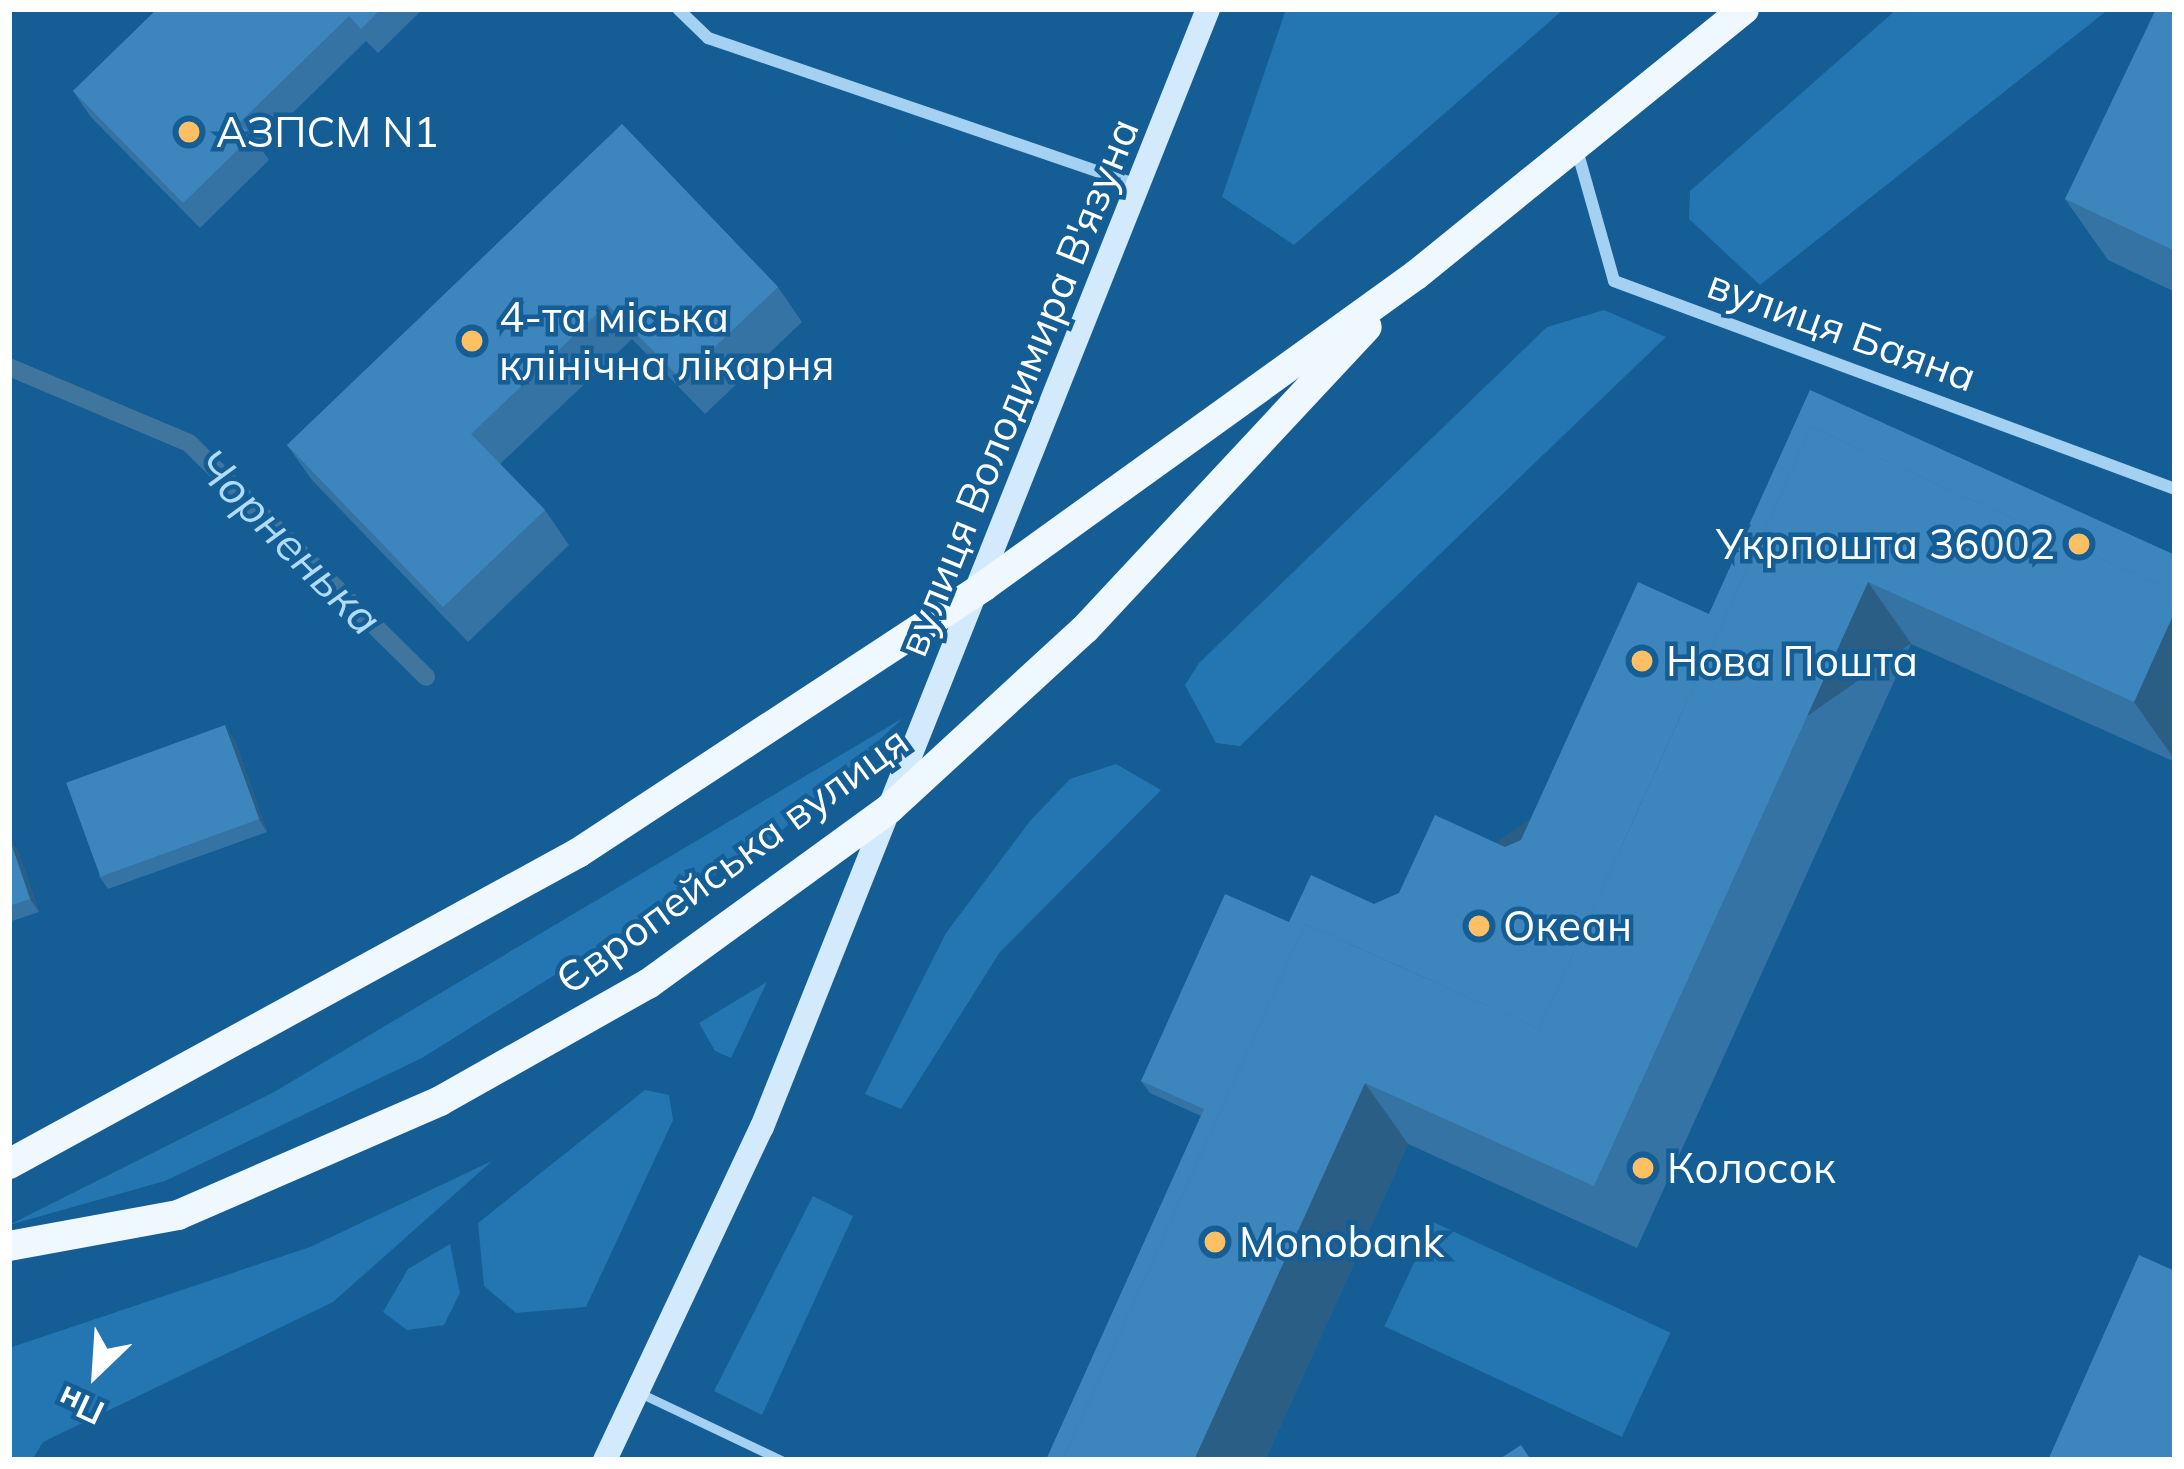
<!DOCTYPE html>
<html>
<head>
<meta charset="utf-8">
<style>
	body { margin:0 }
	#map { position:relative; width:2184px; height:1469px; overflow:hidden; background:#145d95; font-family:Mulish,sans-serif }
	div>[style] { position:absolute }
	.green>* { inset:0; background:#2376b2; transform-origin:0 0 }
	.stream>* { height:18px; margin:-9px; padding:0 9px; transform-origin:9px; border-radius:9px; background:#40759d }
	.service>* { height:9px; margin:-4.5px; padding:0 4.5px; transform-origin:4.5px; border-radius:4.5px; background:#a4d1f2 }
	.minor>* { height:12px; margin:-6px; padding:0 6px; transform-origin:6px; border-radius:6px; background:#a4d1f2 }
	.secondary>* { height:24px; margin:-12px; padding:0 12px; transform-origin:12px; border-radius:12px; background:#d3eafc }
	.primary>* { height:30px; margin:-15px; padding:0 15px; transform-origin:15px; border-radius:15px; background:#eff7ff }
	.wall>* { inset:0; background:#3473a3 }
	.shaded-wall>* { inset:0; background:#2b5e84; transform-origin:0 0 }
	.building>* { inset:0; background:#3d86bd; transform-origin:0 0 }
	.dots>* { width:33px; height:33px; translate:-50% -50%; box-sizing:border-box; border:6px solid #145d95; border-radius:50% }
	span { translate:-50% -50%; white-space:nowrap; text-align:center; line-height:1.15; -webkit-text-stroke:9px #145d95; paint-order:stroke }
	.poi-label { font-size:42px; color:#fff }
	.left { translate:0 -50%; text-align:left }
	.right { translate:-100% -50%; text-align:right }
	.street-label { font-size:42px; color:#fff }
	.water-label { font-size:45px; color:#b0dbf9; font-style:italic }
	.frame { position:absolute; inset:0; border:12px solid #fff; pointer-events:none }
	.north { position:absolute; left:36px; top:1313px; width:120px; height:120px; -webkit-text-stroke:9px #145d95; paint-order:stroke; rotate:205deg; font-size:33px; font-weight:700; line-height:48px; text-align:center; color:#fff }
	.north::after { content:''; display:block; margin:auto; width:42px; height:54px; background:#fff; clip-path:polygon(50% 0,100% 100%,50% 72%,0 100%) }
</style>
</head>
<body>
<div id="map">
	<div class="green">
		<div style="clip-path:polygon(1286px 9px,1564px 9px,1294px 245px,1222px 197px)"></div>
		<div style="clip-path:polygon(1897px 9px,2109px 9px,1760px 285px,1689px 219px,1690px 191px)"></div>
		<div style="clip-path:polygon(1604px 310px,1666px 337px,1240px 746px,1216px 743px,1185px 685px,1199px 663px,1547px 327px)"></div>
		<div style="clip-path:polygon(903px 718px,775px 837px,422px 1058px,165px 1181px,9px 1225px,274px 1092px)"></div>
		<div style="clip-path:polygon(1116px 764px,1161px 790px,1000px 952px,901px 1109px,865px 1094px,946px 933px,1030px 821px,1070px 779px)"></div>
		<div style="clip-path:polygon(767px 982px,731px 1058px,715px 1051px,699px 1023px)"></div>
		<div style="clip-path:polygon(645px 1090px,669px 1095px,673px 1120px,586px 1307px,516px 1313px,484px 1286px,478px 1223px)"></div>
		<div style="clip-path:polygon(492px 1161px,333px 1302px,43px 1442px,32px 1460px,9px 1460px,9px 1348px,310px 1247px)"></div>
		<div style="clip-path:polygon(813px 1196px,853px 1216px,762px 1415px,714px 1391px)"></div>
		<div style="left:1433px;top:1222px;width:262px;height:115px;rotate:25deg"></div>
		<div style="clip-path:polygon(450px 1244px,460px 1293px,444px 1325px,407px 1330px,383px 1312px,408px 1269px)"></div>
	</div>
	<div class="stream">
		<div style="left:9px;top:367px;width:195px;rotate:22.9deg"></div>
		<div style="left:189px;top:443px;width:333px;rotate:44.6deg"></div>
	</div>
	<div class="service">
		<div style="left:642px;top:1394px;width:154px;rotate:25.4deg"></div>
	</div>
	<div class="minor">
		<div style="left:678px;top:9px;width:42px;rotate:44deg"></div>
		<div style="left:708px;top:38px;width:458px;rotate:18.9deg"></div>
		<div style="left:1577px;top:150px;width:136px;rotate:74.2deg"></div>
		<div style="left:1614px;top:281px;width:598px;rotate:20.34deg"></div>
	</div>
	<div class="secondary">
		<div style="left:605px;top:1460px;width:368px;rotate:-64.8deg"></div>
		<div style="left:762px;top:1127px;width:1204px;rotate:-68.25deg"></div>
	</div>
	<div class="primary">
		<div style="left:9px;top:1164px;width:648px;rotate:-28.66deg"></div>
		<div style="left:578px;top:853px;width:486px;rotate:-33.3deg"></div>
		<div style="left:984px;top:586px;width:532px;rotate:-35.75deg"></div>
		<div style="left:1416px;top:275px;width:422px;rotate:-39deg"></div>
		<div style="left:9px;top:1246px;width:172px;rotate:-10.4deg"></div>
		<div style="left:178px;top:1215px;width:286px;rotate:-23.5deg"></div>
		<div style="left:440px;top:1101px;width:239px;rotate:-29.4deg"></div>
		<div style="left:648px;top:984px;width:298px;rotate:-36deg"></div>
		<div style="left:889px;top:809px;width:266px;rotate:-42.6deg"></div>
		<div style="left:1085px;top:629px;width:413px;rotate:-47deg"></div>
	</div>
	<div class="wall">
		<div style="clip-path:polygon(157px 9px,423px 9px,378px 53px,366px 41px,259px 146px,269px 160px,200px 228px,90px 116px,73px 91px)"></div>
		<div style="clip-path:polygon(2175px 9px,2175px 292px,2108px 260px,2065px 199px)"></div>
		<div style="clip-path:polygon(622px 124px,778px 287px,802px 322px,705px 414px,632px 339px,500px 464px,545px 510px,569px 545px,468px 642px,312px 480px,287px 445px)"></div>
		<div style="clip-path:polygon(1810px 390px,2175px 555px,2175px 762px,1911px 644px,1637px 1248px,1408px 1144px,1265px 1460px,1046px 1460px,1201px 1116px,1150px 1093px,1141px 1081px,1289px 922px,1374px 904px,1521px 840px,1709px 614px)"></div>
		<div style="clip-path:polygon(234px 738px,267px 832px,108px 889px,99px 876px)"></div>
		<div style="clip-path:polygon(10px 840px,19px 853px,39px 912px,9px 922px)"></div>
	</div>
	<div class="shaded-wall">
		<div style="left:1868px;top:582px;width:75px;height:663px;rotate:55deg"></div>
		<div style="clip-path:polygon(2175px 611px,2175px 760px,2134px 702px)"></div>
		<div style="clip-path:polygon(225px 725px,234px 738px,267px 832px,259px 819px)"></div>
		<div style="clip-path:polygon(10px 840px,19px 853px,39px 912px,30px 899px)"></div>
		<div style="clip-path:polygon(1365px 1083px,1408px 1144px,1265px 1460px,1194px 1460px)"></div>
	</div>
	<div class="building">
		<div style="clip-path:polygon(157px 9px,381px 9px,361px 29px,349px 16px,239px 123px,252px 136px,183px 203px,73px 91px)"></div>
		<div style="clip-path:polygon(2156px 9px,2175px 9px,2175px 251px,2065px 199px)"></div>
		<div style="clip-path:polygon(622px 124px,778px 287px,681px 379px,607px 304px,471px 434px,545px 510px,443px 607px,287px 445px)"></div>
		<div style="clip-path:polygon(1810px 390px,2175px 555px,2175px 592px,1811px 427px,1539px 1029px,1305px 924px,1064px 1457px,1066px 1460px,1046px 1460px,1204px 1109px,1141px 1081px,1225px 894px,1289px 922px,1311px 875px,1374px 904px,1399px 893px,1435px 815px,1505px 847px,1521px 840px,1638px 582px,1709px 614px)"></div>
		<div style="clip-path:polygon(1811px 427px,2175px 592px,2175px 611px,2134px 702px,1868px 582px,1594px 1186px,1365px 1083px,1194px 1460px,1071px 1460px,1064px 1457px,1305px 924px,1539px 1029px)"></div>
		<div style="left:225px;top:725px;width:100px;height:169px;rotate:70deg"></div>
		<div style="clip-path:polygon(10px 840px,30px 899px,9px 906px,9px 841px)"></div>
		<div style="clip-path:polygon(2139px 1255px,2175px 1271px,2175px 1460px,2048px 1460px)"></div>
		<div style="clip-path:polygon(1521px 1445px,1531px 1460px,1498px 1460px)"></div>
	</div>
	<div class="dots">
		<div style="left:189px;top:132px;background:#ffbf65"></div>
		<div style="left:472px;top:341px;background:#ffbf65"></div>
		<div style="left:2079px;top:544px;background:#ffbf65"></div>
		<div style="left:1642px;top:661px;background:#ffbf65"></div>
		<div style="left:1479px;top:926px;background:#ffbf65"></div>
		<div style="left:1643px;top:1168px;background:#ffbf65"></div>
		<div style="left:1215px;top:1242px;background:#ffbf65"></div>
	</div>
	<div class="poi-label">
		<span class="left" style="left:216px;top:132px">АЗПСМ N1</span>
		<span class="left" style="left:499px;top:341px">4-та міська<br>клінічна лікарня</span>
		<span class="right" style="left:2055px;top:544px">Укрпошта 36002</span>
		<span class="left" style="left:1666px;top:661px">Нова Пошта</span>
		<span class="left" style="left:1503px;top:926px">Океан</span>
		<span class="left" style="left:1667px;top:1168px">Колосок</span>
		<span class="left" style="left:1239px;top:1242px">Monobank</span>
	</div>
	<div class="street-label">
		<span style="left:1842px;top:330px;rotate:20deg">вулиця Баяна</span>
		<span style="left:1018px;top:387px;rotate:-68deg">вулиця Володимира В'язуна</span>
		<span style="left:732px;top:860px;rotate:-36deg">Європейська вулиця</span>
	</div>
	<div class="water-label">
		<span style="left:289px;top:542px;rotate:45deg">Чорненька</span>
	</div>
	<div class="frame"></div>
	<div class="north">Пн</div>
</div>
</body>
</html>
